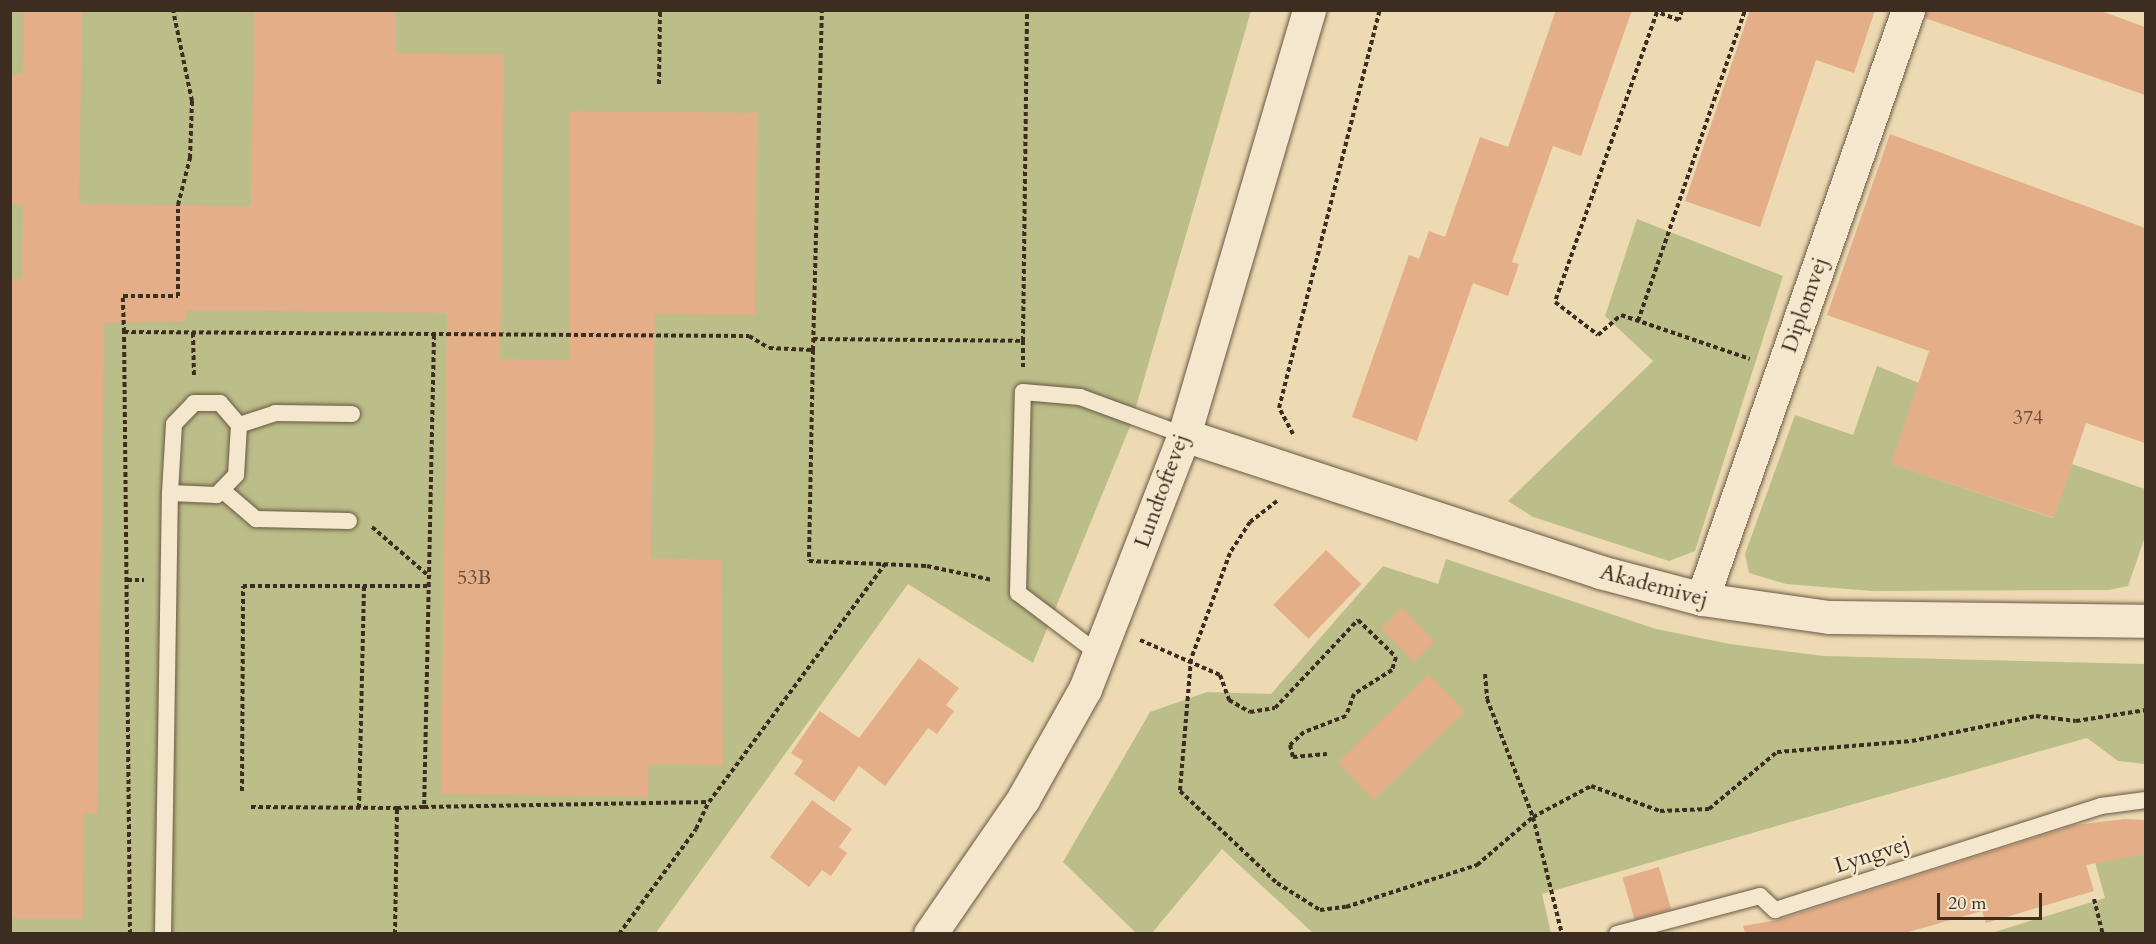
<!DOCTYPE html>
<html>
<head>
<meta charset="utf-8">
<style>
	body { margin:0 }
	#map { position:relative; width:2156px; height:944px; overflow:hidden; background:#eedab2; font-family:Cardo,serif }
	div>[style] { position:absolute }
	.green>* { inset:0; background:#bcbe89 }
	.building>* { inset:0; background:#e4ae89; transform-origin:0 0 }
	.path>* { height:4px; margin-top:-2px; transform-origin:0; background:repeating-linear-gradient(90deg,#3d2c20 0 4.5px,transparent 0 7.5px) }
	.roads { filter:drop-shadow(0 0 2px #695844) drop-shadow(0 0 2px #695844) }
	.service>* { height:16px; margin:-8px; padding:0 8px; transform-origin:8px; border-radius:8px; background:#f4e7cd }
	.minor>* { height:33px; margin:-16.5px; padding:0 16.5px; transform-origin:16.5px; border-radius:16.5px; background:#f4e7cd }
	.tertiary>* { height:33px; margin:-16.5px; padding:0 16.5px; transform-origin:16.5px; border-radius:16.5px; background:#f4e7cd }
	span { translate:-50% -50%; white-space:nowrap; text-align:center; line-height:1.15; -webkit-text-stroke:5px #f4e7cd; paint-order:stroke }
	.number-label { font-size:20px; color:#674c3a }
	.number-label span { -webkit-text-stroke-width:0 }
	.street-label { font-size:22px; color:#3d2c20 }
	.frame { position:absolute; inset:0; border:12px solid #3d2c20; pointer-events:none }
	.scale { position:absolute; left:1937px; top:893px; width:105px; height:27px; box-sizing:border-box; border:3px solid #3d2c20; border-top:0; padding-left:8px; font-size:18px; line-height:21px; white-space:nowrap; color:#3d2c20; -webkit-text-stroke:4px #f4e7cd; paint-order:stroke }
</style>
</head>
<body>
<div id="map">
	<div class="green">
		<div style="clip-path:polygon(10px 11px,1251px 11px,1131px 424px,1033px 663px,908px 584px,655px 934px,11px 933px)"></div>
		<div style="clip-path:polygon(1637px 219px,1783px 276px,1695px 551px,1669px 561px,1533px 517px,1508px 501px,1653px 361px,1605px 316px)"></div>
		<div style="clip-path:polygon(1877px 366px,1919px 383px,1892px 464px,2053px 518px,2072px 464px,2145px 489px,2145px 537px,2128px 586px,2109px 590px,1872px 591px,1786px 584px,1749px 573px,1745px 554px,1795px 415px,1853px 435px)"></div>
		<div style="clip-path:polygon(1446px 559px,1656px 629px,1730px 644px,1824px 656px,2145px 664px,2145px 764px,2118px 761px,2087px 738px,1759px 831px,1542px 894px,1551px 933px,1313px 933px,1222px 849px,1152px 933px,1136px 933px,1063px 862px,1150px 712px,1207px 692px,1271px 694px,1383px 566px,1438px 584px)"></div>
		<div style="clip-path:polygon(2145px 854px,2145px 933px,1988px 934px,2105px 898px,2095px 862px)"></div>
	</div>
	<div class="building">
		<div style="clip-path:polygon(24px 10px,82px 10px,79px 204px,251px 206px,254px 10px,396px 10px,396px 53px,504px 54px,500px 359px,569px 360px,570px 111px,757px 113px,755px 315px,655px 314px,651px 558px,721px 560px,723px 765px,649px 764px,648px 797px,441px 794px,447px 313px,187px 310px,186px 321px,104px 323px,97px 813px,84px 813px,83px 919px,10px 918px,10px 279px,22px 279px,23px 205px,10px 204px,10px 74px,23px 74px)"></div>
		<div style="clip-path:polygon(1556px 10px,1632px 10px,1581px 156px,1553px 146px,1512px 262px,1519px 264px,1508px 296px,1473px 283px,1417px 441px,1352px 417px,1409px 255px,1419px 259px,1429px 231px,1445px 237px,1480px 137px,1508px 147px)"></div>
		<div style="clip-path:polygon(1750px 10px,1875px 10px,1854px 73px,1816px 60px,1760px 227px,1685px 201px)"></div>
		<div style="clip-path:polygon(1926px 10px,2098px 10px,2145px 27px,2145px 95px,1925px 18px)"></div>
		<div style="clip-path:polygon(1890px 134px,2145px 228px,2145px 443px,2086px 423px,2054px 518px,1891px 464px,1929px 351px,1827px 315px)"></div>
		<div style="left:1326px;top:550px;width:49px;height:76px;rotate:44deg"></div>
		<div style="left:1402px;top:608px;width:47px;height:29px;rotate:46deg"></div>
		<div style="clip-path:polygon(919px 658px,959px 688px,946px 705px,954px 711px,937px 734px,928px 728px,885px 786px,859px 766px,834px 802px,794px 774px,803px 761px,791px 753px,820px 711px,859px 738px)"></div>
		<div style="left:1429px;top:674px;width:52px;height:127px;rotate:46deg"></div>
		<div style="clip-path:polygon(812px 800px,852px 829px,839px 847px,847px 853px,831px 876px,822px 870px,809px 887px,770px 857px)"></div>
		<div style="clip-path:polygon(2125px 819px,2145px 820px,2145px 854px,2086px 865px,2094px 891px,1986px 923px,1982px 911px,1905px 933px,1745px 933px,1743px 926px,1778px 920px,2075px 825px)"></div>
		<div style="left:1659px;top:867px;width:44px;height:38px;rotate:74deg"></div>
	</div>
	<div class="path">
		<div style="left:1682px;top:10px;width:10px;rotate:107deg"></div>
		<div style="left:1679px;top:20px;width:23px;rotate:-160deg"></div>
		<div style="left:1657px;top:12px;width:307px;rotate:109.4deg"></div>
		<div style="left:1555px;top:302px;width:54px;rotate:37.5deg"></div>
		<div style="left:1598px;top:335px;width:30px;rotate:-41deg"></div>
		<div style="left:1621px;top:315px;width:136px;rotate:18.8deg"></div>
		<div style="left:659px;top:84px;width:74px;rotate:-89.2deg"></div>
		<div style="left:1638px;top:321px;width:329px;rotate:-71deg"></div>
		<div style="left:124px;top:332px;width:36px;rotate:-92deg"></div>
		<div style="left:123px;top:296px;width:55px"></div>
		<div style="left:178px;top:296px;width:91px;rotate:-90deg"></div>
		<div style="left:178px;top:205px;width:49px;rotate:-75.7deg"></div>
		<div style="left:190px;top:158px;width:57px;rotate:-88deg"></div>
		<div style="left:192px;top:101px;width:93px;rotate:-101.8deg"></div>
		<div style="left:193px;top:333px;width:44px;rotate:88.7deg"></div>
		<div style="left:434px;top:335px;width:472px;rotate:91.2deg"></div>
		<div style="left:424px;top:807px;width:285px;rotate:-1deg"></div>
		<div style="left:709px;top:802px;width:296px;rotate:-53.5deg"></div>
		<div style="left:813px;top:339px;width:210px;rotate:0.5deg"></div>
		<div style="left:1023px;top:341px;width:331px;rotate:-89.3deg"></div>
		<div style="left:1023px;top:341px;width:26px;rotate:90deg"></div>
		<div style="left:813px;top:350px;width:211px;rotate:91.1deg"></div>
		<div style="left:809px;top:561px;width:118px;rotate:2.4deg"></div>
		<div style="left:927px;top:566px;width:67px;rotate:12deg"></div>
		<div style="left:1293px;top:434px;width:30px;rotate:-118deg"></div>
		<div style="left:1279px;top:408px;width:411px;rotate:-75.8deg"></div>
		<div style="left:1277px;top:501px;width:34px;rotate:142deg"></div>
		<div style="left:1250px;top:522px;width:37px;rotate:123deg"></div>
		<div style="left:1230px;top:553px;width:113px;rotate:110.2deg"></div>
		<div style="left:1191px;top:659px;width:132px;rotate:94.8deg"></div>
		<div style="left:1180px;top:791px;width:134px;rotate:43.5deg"></div>
		<div style="left:1277px;top:883px;width:51px;rotate:32.1deg"></div>
		<div style="left:1320px;top:910px;width:26px;rotate:-7deg"></div>
		<div style="left:1346px;top:907px;width:138px;rotate:-17.8deg"></div>
		<div style="left:1477px;top:865px;width:74px;rotate:-40.6deg"></div>
		<div style="left:1533px;top:817px;width:66px;rotate:-28.1deg"></div>
		<div style="left:1591px;top:786px;width:73px;rotate:19.9deg"></div>
		<div style="left:1660px;top:811px;width:49px;rotate:-2.3deg"></div>
		<div style="left:1709px;top:809px;width:89px;rotate:-40deg"></div>
		<div style="left:1777px;top:752px;width:135px;rotate:-4.7deg"></div>
		<div style="left:1912px;top:741px;width:126px;rotate:-11.4deg"></div>
		<div style="left:2036px;top:716px;width:40px;rotate:7.1deg"></div>
		<div style="left:2076px;top:721px;width:71px;rotate:-8.9deg"></div>
		<div style="left:372px;top:527px;width:77px;rotate:40.8deg"></div>
		<div style="left:127px;top:580px;width:17px"></div>
		<div style="left:1140px;top:640px;width:87px;rotate:23.6deg"></div>
		<div style="left:1220px;top:675px;width:27px;rotate:70deg"></div>
		<div style="left:1229px;top:700px;width:24px;rotate:30deg"></div>
		<div style="left:1250px;top:712px;width:25px;rotate:-9deg"></div>
		<div style="left:1275px;top:708px;width:121px;rotate:-46.7deg"></div>
		<div style="left:1358px;top:620px;width:53px;rotate:44.2deg"></div>
		<div style="left:1396px;top:657px;width:14px;rotate:107deg"></div>
		<div style="left:1392px;top:670px;width:45px;rotate:147.7deg"></div>
		<div style="left:1354px;top:694px;width:23px;rotate:110deg"></div>
		<div style="left:1346px;top:716px;width:45px;rotate:159.1deg"></div>
		<div style="left:1304px;top:732px;width:19px;rotate:137deg"></div>
		<div style="left:1290px;top:745px;width:12px;rotate:76deg"></div>
		<div style="left:1293px;top:757px;width:34px;rotate:-5deg"></div>
		<div style="left:1485px;top:674px;width:25px;rotate:85deg"></div>
		<div style="left:1487px;top:699px;width:127px;rotate:68.7deg"></div>
		<div style="left:1533px;top:817px;width:121px;rotate:76.1deg"></div>
		<div style="left:242px;top:791px;width:205px;rotate:-89.7deg"></div>
		<div style="left:243px;top:586px;width:187px"></div>
		<div style="left:251px;top:807px;width:146px;rotate:0.4deg"></div>
		<div style="left:359px;top:808px;width:222px;rotate:-88.7deg"></div>
		<div style="left:2094px;top:899px;width:36px;rotate:76deg"></div>
		<div style="left:130px;top:934px;width:602px;rotate:-90.57deg"></div>
		<div style="left:124px;top:332px;width:625px;rotate:0.37deg"></div>
		<div style="left:749px;top:336px;width:23px;rotate:31deg"></div>
		<div style="left:769px;top:348px;width:44px;rotate:2.6deg"></div>
		<div style="left:813px;top:350px;width:340px;rotate:-88.5deg"></div>
		<div style="left:395px;top:934px;width:126px;rotate:-89.1deg"></div>
		<div style="left:397px;top:808px;width:27px;rotate:-2deg"></div>
		<div style="left:619px;top:934px;width:130px;rotate:-53.7deg"></div>
		<div style="left:696px;top:829px;width:29px;rotate:-65deg"></div>
	</div>
	<div class="roads">
		<div class="service">
			<div style="left:239px;top:425px;width:38px;rotate:-18deg"></div>
			<div style="left:275px;top:413px;width:77px;rotate:0.7deg"></div>
			<div style="left:222px;top:490px;width:45px;rotate:40.5deg"></div>
			<div style="left:256px;top:519px;width:93px;rotate:1.2deg"></div>
			<div style="left:1099px;top:654px;width:101px;rotate:-143deg"></div>
			<div style="left:1018px;top:593px;width:201px;rotate:-88.6deg"></div>
			<div style="left:1023px;top:392px;width:57px;rotate:5deg"></div>
			<div style="left:1080px;top:397px;width:111px;rotate:20.1deg"></div>
			<div style="left:163px;top:934px;width:441px;rotate:-89.1deg"></div>
			<div style="left:170px;top:493px;width:69px;rotate:-86.7deg"></div>
			<div style="left:174px;top:424px;width:29px;rotate:-46deg"></div>
			<div style="left:194px;top:403px;width:26px"></div>
			<div style="left:220px;top:403px;width:29px;rotate:49deg"></div>
			<div style="left:239px;top:425px;width:50px;rotate:93.4deg"></div>
			<div style="left:236px;top:475px;width:28px;rotate:134deg"></div>
			<div style="left:217px;top:495px;width:47px;rotate:-177.6deg"></div>
			<div style="left:1617px;top:934px;width:148px;rotate:-14.9deg"></div>
			<div style="left:1760px;top:896px;width:21px;rotate:43deg"></div>
			<div style="left:1775px;top:910px;width:342px;rotate:-17.7deg"></div>
			<div style="left:2101px;top:806px;width:45px;rotate:-7.6deg"></div>
		</div>
		<div class="minor">
			<div style="left:1184px;top:435px;width:438px;rotate:18.2deg"></div>
			<div style="left:1600px;top:572px;width:106px;rotate:14.8deg"></div>
			<div style="left:1702px;top:599px;width:128px;rotate:8.1deg"></div>
			<div style="left:1829px;top:617px;width:317px;rotate:0.7deg"></div>
			<div style="left:1702px;top:599px;width:624px;rotate:-70.72deg"></div>
		</div>
		<div class="tertiary">
			<div style="left:930px;top:934px;width:164px;rotate:-55.4deg"></div>
			<div style="left:1023px;top:799px;width:126px;rotate:-60.6deg"></div>
			<div style="left:1085px;top:689px;width:273px;rotate:-68.7deg"></div>
			<div style="left:1184px;top:435px;width:443px;rotate:-73.6deg"></div>
		</div>
	</div>
	<div class="number-label">
		<span style="left:2028px;top:417px">374</span>
		<span style="left:474px;top:577px">53B</span>
	</div>
	<div class="street-label">
		<span style="left:1805px;top:305px;rotate:-71deg">Diplomvej</span>
		<span style="left:1162px;top:491px;rotate:-70deg">Lundtoftevej</span>
		<span style="left:1654px;top:586px;rotate:15deg">Akademivej</span>
		<span style="left:1872px;top:855px;rotate:-18deg">Lyngvej</span>
	</div>
	<div class="frame"></div>
	<div class="scale">20 m</div>
</div>
</body>
</html>
